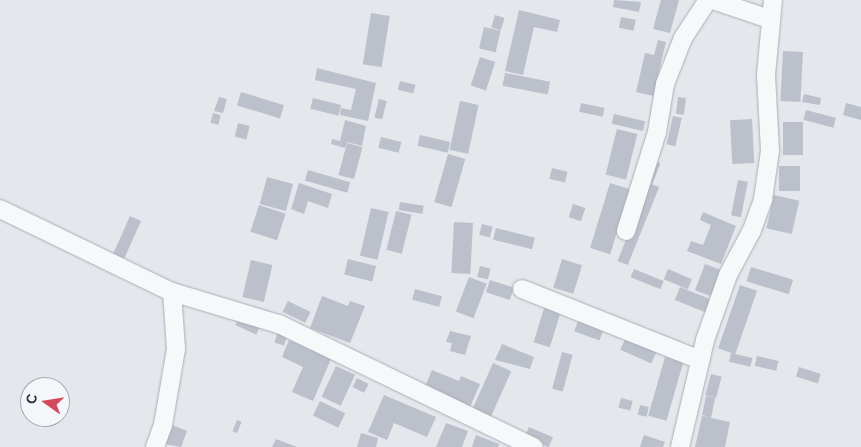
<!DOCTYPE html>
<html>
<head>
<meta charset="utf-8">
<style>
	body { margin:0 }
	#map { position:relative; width:861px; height:447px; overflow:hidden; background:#e4e7ec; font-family:Raleway,sans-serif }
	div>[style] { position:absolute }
	.building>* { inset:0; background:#bbc0ca; transform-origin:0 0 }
	.roads { filter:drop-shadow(0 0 1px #a9aeb7) drop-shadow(0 0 1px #a9aeb7) }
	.minor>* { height:18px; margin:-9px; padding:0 9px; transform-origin:9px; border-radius:9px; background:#f7f8fa }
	span { translate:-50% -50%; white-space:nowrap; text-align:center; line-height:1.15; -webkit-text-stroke:4.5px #f4f6f9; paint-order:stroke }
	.north { position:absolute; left:20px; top:377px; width:50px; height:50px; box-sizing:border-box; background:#f4f6f9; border:1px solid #a4a8b1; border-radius:50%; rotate:283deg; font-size:14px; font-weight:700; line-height:20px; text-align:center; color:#2b3445 }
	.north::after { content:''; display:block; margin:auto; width:18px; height:22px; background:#d1495b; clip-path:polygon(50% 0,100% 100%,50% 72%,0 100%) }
</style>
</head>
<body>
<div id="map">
	<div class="building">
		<div style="clip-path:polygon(614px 0,641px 2px,639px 12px,613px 7px)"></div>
		<div style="clip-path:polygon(661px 0,679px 0,670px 33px,653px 29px)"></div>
		<div style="clip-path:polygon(519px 10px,560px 20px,557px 32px,534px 27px,523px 75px,505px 71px)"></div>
		<div style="left:371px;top:13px;width:19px;height:52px;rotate:9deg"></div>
		<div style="left:495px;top:15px;width:10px;height:13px;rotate:17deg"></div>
		<div style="left:621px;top:17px;width:15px;height:11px;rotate:11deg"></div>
		<div style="left:484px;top:27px;width:17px;height:22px;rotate:13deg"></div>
		<div style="clip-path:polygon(658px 40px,666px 42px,653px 96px,636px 92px,645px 53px,654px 55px)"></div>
		<div style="left:783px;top:51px;width:20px;height:50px;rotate:3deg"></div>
		<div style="left:480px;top:57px;width:16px;height:30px;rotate:18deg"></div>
		<div style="clip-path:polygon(317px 68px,376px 83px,368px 121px,340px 115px,341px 108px,351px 110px,356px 89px,315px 80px)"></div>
		<div style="left:505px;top:73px;width:46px;height:13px;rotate:11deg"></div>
		<div style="left:400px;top:81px;width:16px;height:9px;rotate:14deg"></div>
		<div style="left:241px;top:92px;width:45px;height:14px;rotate:17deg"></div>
		<div style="clip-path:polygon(804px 94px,821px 98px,820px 105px,802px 102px)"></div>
		<div style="clip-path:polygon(219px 97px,227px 99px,223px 113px,214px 111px)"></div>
		<div style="left:678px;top:97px;width:8px;height:17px;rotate:7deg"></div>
		<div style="left:313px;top:98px;width:29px;height:11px;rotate:14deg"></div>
		<div style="left:379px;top:99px;width:8px;height:19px;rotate:14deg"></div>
		<div style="left:460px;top:101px;width:19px;height:50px;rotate:12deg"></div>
		<div style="left:581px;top:103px;width:24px;height:9px;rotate:12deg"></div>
		<div style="clip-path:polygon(846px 103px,861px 107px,861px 120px,843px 115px)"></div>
		<div style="left:806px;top:110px;width:31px;height:10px;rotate:15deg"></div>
		<div style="left:213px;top:113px;width:8px;height:10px;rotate:14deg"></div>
		<div style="left:614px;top:114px;width:32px;height:10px;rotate:13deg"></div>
		<div style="left:673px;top:116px;width:9px;height:29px;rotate:13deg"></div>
		<div style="left:752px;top:119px;width:44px;height:22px;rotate:87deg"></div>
		<div style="clip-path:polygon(345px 120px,366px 126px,362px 146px,347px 142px,345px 148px,331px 144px,332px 139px,340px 141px)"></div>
		<div style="left:783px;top:122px;width:20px;height:33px"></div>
		<div style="left:238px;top:123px;width:12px;height:14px;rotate:14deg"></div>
		<div style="left:617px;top:129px;width:21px;height:47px;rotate:14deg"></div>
		<div style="left:420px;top:135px;width:31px;height:11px;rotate:13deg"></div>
		<div style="left:381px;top:137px;width:21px;height:11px;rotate:14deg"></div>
		<div style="left:347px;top:143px;width:16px;height:33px;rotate:15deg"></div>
		<div style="left:448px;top:154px;width:18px;height:50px;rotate:16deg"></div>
		<div style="left:652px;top:160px;width:9px;height:22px;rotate:21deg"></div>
		<div style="left:779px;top:166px;width:21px;height:25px"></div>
		<div style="left:552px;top:168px;width:16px;height:11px;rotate:14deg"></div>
		<div style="left:308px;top:170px;width:44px;height:11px;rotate:16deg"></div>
		<div style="left:267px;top:177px;width:27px;height:28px;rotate:15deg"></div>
		<div style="left:738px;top:180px;width:10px;height:36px;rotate:11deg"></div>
		<div style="clip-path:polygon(299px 183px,332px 194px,328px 208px,308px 201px,304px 214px,291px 209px)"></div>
		<div style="left:610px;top:183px;width:21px;height:68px;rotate:17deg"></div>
		<div style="left:649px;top:183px;width:11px;height:84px;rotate:22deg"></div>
		<div style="left:774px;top:195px;width:26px;height:34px;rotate:13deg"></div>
		<div style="left:400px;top:202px;width:24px;height:8px;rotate:9deg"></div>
		<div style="left:573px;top:204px;width:13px;height:14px;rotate:18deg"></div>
		<div style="left:259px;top:205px;width:28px;height:28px;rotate:18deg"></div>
		<div style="left:371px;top:208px;width:18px;height:49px;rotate:13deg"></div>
		<div style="left:396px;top:211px;width:16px;height:40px;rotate:14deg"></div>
		<div style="clip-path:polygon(703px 212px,736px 226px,721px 264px,687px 251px,691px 241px,703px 245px,711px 225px,700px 220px)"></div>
		<div style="left:130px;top:216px;width:12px;height:41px;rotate:24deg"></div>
		<div style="left:454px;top:222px;width:19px;height:51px;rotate:3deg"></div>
		<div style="left:482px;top:224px;width:11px;height:11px;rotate:15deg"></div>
		<div style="left:496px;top:228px;width:40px;height:12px;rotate:14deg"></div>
		<div style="left:348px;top:259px;width:29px;height:16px;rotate:14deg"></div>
		<div style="left:562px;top:259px;width:21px;height:30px;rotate:17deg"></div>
		<div style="left:251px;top:260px;width:22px;height:38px;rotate:13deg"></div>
		<div style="left:705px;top:264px;width:17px;height:28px;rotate:21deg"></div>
		<div style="left:480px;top:266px;width:11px;height:11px;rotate:15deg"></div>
		<div style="left:751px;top:267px;width:44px;height:15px;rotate:17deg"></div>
		<div style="left:634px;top:269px;width:32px;height:9px;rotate:22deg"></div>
		<div style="left:668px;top:269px;width:26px;height:11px;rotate:23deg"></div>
		<div style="left:469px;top:277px;width:19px;height:37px;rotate:21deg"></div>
		<div style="left:490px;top:280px;width:25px;height:13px;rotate:18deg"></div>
		<div style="left:740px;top:285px;width:18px;height:67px;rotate:19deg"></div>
		<div style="left:680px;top:287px;width:37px;height:14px;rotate:22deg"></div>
		<div style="left:415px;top:289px;width:28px;height:11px;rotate:15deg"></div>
		<div style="clip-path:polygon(322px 296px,348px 306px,350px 301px,365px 306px,350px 343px,310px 328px)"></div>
		<div style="left:288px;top:301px;width:25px;height:12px;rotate:26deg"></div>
		<div style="left:545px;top:305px;width:17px;height:39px;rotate:17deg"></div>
		<div style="left:240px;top:315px;width:23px;height:11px;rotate:25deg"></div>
		<div style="left:579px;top:318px;width:27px;height:14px;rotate:20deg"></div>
		<div style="left:278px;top:331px;width:10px;height:12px;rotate:17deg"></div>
		<div style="clip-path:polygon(450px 331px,471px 336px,465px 355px,450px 351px,452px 343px,446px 342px)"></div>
		<div style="left:626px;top:337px;width:34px;height:14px;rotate:24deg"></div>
		<div style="clip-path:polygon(289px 340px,331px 359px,313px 401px,292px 392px,303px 367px,282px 357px)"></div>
		<div style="clip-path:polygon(502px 344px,534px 357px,530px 369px,495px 360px)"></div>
		<div style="left:562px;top:352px;width:11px;height:38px;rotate:15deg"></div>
		<div style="left:731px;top:353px;width:22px;height:9px;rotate:13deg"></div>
		<div style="left:757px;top:356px;width:22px;height:10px;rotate:13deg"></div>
		<div style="left:665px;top:357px;width:19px;height:61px;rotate:16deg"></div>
		<div style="left:493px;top:363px;width:20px;height:53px;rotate:24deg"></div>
		<div style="left:336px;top:366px;width:21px;height:34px;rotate:25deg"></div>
		<div style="left:799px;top:367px;width:23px;height:10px;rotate:18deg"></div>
		<div style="clip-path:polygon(432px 370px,459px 381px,461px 376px,480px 384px,470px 407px,424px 389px)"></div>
		<div style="left:711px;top:374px;width:11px;height:22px;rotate:15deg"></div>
		<div style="left:357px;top:378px;width:13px;height:10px;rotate:27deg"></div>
		<div style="clip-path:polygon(384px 395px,436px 417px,427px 437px,394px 423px,387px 440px,368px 432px)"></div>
		<div style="clip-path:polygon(706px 396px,715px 398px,711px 418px,730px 422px,725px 447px,695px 447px,702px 416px,709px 417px,702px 415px)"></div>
		<div style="left:621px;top:398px;width:12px;height:10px;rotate:14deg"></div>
		<div style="left:320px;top:401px;width:28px;height:16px;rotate:26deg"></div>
		<div style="left:640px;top:405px;width:9px;height:10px;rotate:13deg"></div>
		<div style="left:237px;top:420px;width:5px;height:12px;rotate:22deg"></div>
		<div style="clip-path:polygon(446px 423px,468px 431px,462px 447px,436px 447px)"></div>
		<div style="clip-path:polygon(172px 425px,187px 431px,181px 447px,165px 444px)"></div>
		<div style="left:529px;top:427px;width:26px;height:11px;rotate:23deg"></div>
		<div style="clip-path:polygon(361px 433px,378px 438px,376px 447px,357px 447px)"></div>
		<div style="clip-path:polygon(476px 435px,499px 444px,498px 447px,472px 447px)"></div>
		<div style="clip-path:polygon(644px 435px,665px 442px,663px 447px,640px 447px)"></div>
		<div style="clip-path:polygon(276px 439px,297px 447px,272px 447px)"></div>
	</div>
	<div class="roads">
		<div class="minor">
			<div style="left:713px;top:0;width:59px;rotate:18.7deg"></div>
			<div style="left:0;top:209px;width:191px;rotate:25.8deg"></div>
			<div style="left:172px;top:292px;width:112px;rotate:16.7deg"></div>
			<div style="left:279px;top:324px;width:283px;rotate:25.8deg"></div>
			<div style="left:626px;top:231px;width:104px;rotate:-72.6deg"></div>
			<div style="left:657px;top:132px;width:49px;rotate:-80.5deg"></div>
			<div style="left:665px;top:84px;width:49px;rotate:-68.6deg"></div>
			<div style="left:683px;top:38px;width:45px;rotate:-56.7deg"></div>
			<div style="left:522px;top:289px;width:192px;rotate:21.7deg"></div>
			<div style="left:155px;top:447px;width:23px;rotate:-70deg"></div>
			<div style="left:163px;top:425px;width:77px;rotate:-80.3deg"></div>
			<div style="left:176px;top:349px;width:57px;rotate:-94deg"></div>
			<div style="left:680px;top:447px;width:110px;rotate:-76.8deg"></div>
			<div style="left:705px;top:340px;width:69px;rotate:-70.5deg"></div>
			<div style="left:728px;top:275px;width:51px;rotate:-61.9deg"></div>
			<div style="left:752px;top:230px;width:33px;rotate:-70deg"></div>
			<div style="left:763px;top:199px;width:49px;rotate:-81.7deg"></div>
			<div style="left:770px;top:151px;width:76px;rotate:-93deg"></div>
			<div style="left:766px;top:75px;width:75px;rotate:-84.7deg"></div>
		</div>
	</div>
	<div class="north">С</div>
</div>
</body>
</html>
